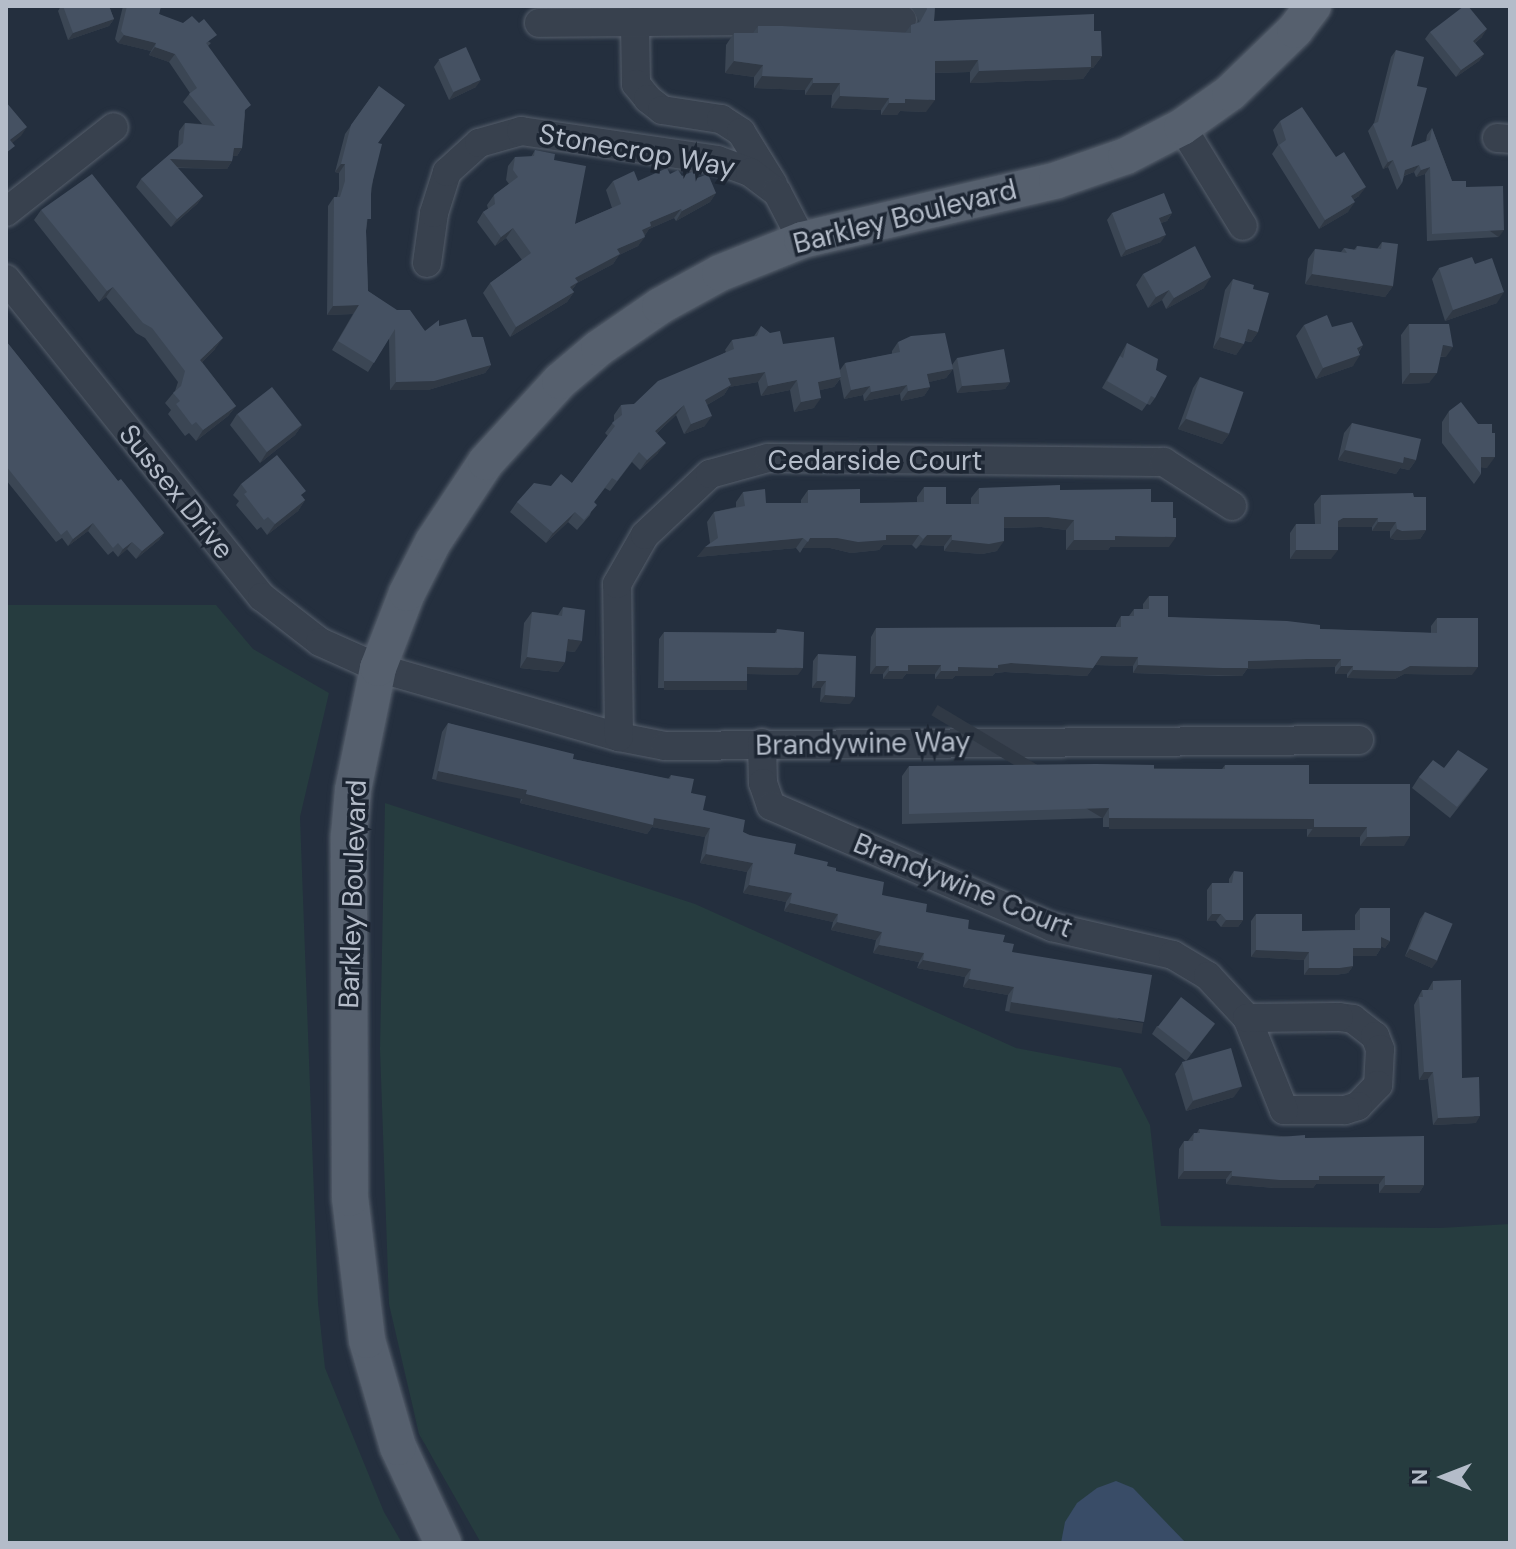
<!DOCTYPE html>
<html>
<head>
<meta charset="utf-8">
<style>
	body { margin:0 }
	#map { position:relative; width:1516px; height:1549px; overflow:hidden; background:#242f3e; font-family:"DM Sans",sans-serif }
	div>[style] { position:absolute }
	.green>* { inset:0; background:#263c3f }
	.water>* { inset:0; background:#394c67 }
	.roads { filter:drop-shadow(0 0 2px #565f6c) drop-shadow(0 0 2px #565f6c) }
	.minor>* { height:28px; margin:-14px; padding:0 14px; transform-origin:14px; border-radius:14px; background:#38414e }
	.major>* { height:36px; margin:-18px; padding:0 18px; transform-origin:18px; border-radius:18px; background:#56606e }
	.wall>* { inset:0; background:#3b4654 }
	.shaded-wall>* { inset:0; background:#303945; transform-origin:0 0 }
	.building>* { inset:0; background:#455162; transform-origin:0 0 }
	span { translate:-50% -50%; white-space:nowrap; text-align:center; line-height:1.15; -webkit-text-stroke:7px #1d2633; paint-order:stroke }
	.street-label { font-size:28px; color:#b4bcc9 }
	.frame { position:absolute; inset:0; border:8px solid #b4bcc9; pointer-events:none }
	.north { position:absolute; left:1404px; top:1437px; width:80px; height:80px; -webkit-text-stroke:6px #1d2633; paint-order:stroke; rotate:270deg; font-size:22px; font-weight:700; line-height:32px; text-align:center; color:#b4bcc9 }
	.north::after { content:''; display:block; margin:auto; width:28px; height:36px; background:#b4bcc9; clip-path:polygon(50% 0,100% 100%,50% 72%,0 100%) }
</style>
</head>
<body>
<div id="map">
	<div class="green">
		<div style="clip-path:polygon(6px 605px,216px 605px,253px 649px,329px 693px,300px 817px,318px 1303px,325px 1368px,384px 1512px,402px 1543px,6px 1543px)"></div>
		<div style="clip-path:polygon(385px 803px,695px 904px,1016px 1048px,1121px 1068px,1150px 1125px,1161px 1226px,1440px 1228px,1510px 1224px,1510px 1543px,481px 1543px,419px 1434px,389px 1304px,380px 1049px)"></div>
	</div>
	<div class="water">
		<div style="clip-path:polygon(1116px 1481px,1133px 1488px,1186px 1543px,1061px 1543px,1065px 1522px,1077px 1503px,1097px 1488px)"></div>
	</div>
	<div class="roads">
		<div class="minor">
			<div style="left:635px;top:22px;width:62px;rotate:89.1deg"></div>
			<div style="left:636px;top:84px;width:19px;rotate:51deg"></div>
			<div style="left:648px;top:99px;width:18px;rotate:38deg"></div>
			<div style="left:662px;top:110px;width:60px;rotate:8.7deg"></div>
			<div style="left:721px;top:119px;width:24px;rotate:33deg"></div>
			<div style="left:741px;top:132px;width:61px;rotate:58.4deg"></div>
			<div style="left:539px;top:23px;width:363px;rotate:-0.5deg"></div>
			<div style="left:1182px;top:127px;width:116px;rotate:58.4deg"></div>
			<div style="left:1497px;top:138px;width:13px;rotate:4deg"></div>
			<div style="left:6px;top:212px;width:137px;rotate:-38.2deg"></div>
			<div style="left:427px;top:263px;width:50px;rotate:-82deg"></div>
			<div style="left:434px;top:213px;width:43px;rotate:-72.4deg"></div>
			<div style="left:447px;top:172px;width:43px;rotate:-42.2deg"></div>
			<div style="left:479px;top:143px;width:44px;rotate:-15.9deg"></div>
			<div style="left:521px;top:131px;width:198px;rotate:8.4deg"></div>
			<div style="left:717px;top:160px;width:35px;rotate:20deg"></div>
			<div style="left:750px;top:172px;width:34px;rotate:37deg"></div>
			<div style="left:777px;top:192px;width:54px;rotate:62.5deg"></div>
			<div style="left:6px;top:279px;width:408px;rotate:51.2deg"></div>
			<div style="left:262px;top:597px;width:73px;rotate:37.8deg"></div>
			<div style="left:320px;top:642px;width:64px;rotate:24.1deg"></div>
			<div style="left:378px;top:668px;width:251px;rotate:16deg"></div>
			<div style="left:619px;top:737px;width:47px;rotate:11.1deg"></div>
			<div style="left:665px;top:746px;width:694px;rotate:-0.5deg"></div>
			<div style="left:619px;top:737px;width:153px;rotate:-90.7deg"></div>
			<div style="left:617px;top:584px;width:56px;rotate:-60.3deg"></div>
			<div style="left:645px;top:535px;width:89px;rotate:-43.2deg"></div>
			<div style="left:710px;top:474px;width:60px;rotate:-15.4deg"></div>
			<div style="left:768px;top:458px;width:396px;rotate:0.6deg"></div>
			<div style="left:1164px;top:462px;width:81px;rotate:32.9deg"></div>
			<div style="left:762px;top:743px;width:40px;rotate:88.6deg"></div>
			<div style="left:763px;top:783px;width:24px;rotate:71deg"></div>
			<div style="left:771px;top:806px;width:306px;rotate:23.3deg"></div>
			<div style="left:1052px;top:927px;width:124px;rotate:13deg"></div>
			<div style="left:1173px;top:955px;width:41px;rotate:31deg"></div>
			<div style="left:1208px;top:976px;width:57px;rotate:47.1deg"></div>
			<div style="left:1339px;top:1017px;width:14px;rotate:8deg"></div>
			<div style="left:1353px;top:1019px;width:28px;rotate:38deg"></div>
			<div style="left:1375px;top:1036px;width:14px;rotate:69deg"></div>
			<div style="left:1380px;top:1049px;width:36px;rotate:93deg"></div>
			<div style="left:1378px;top:1085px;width:29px;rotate:134deg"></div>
			<div style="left:1358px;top:1106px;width:14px;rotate:163deg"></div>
			<div style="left:1345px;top:1110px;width:61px;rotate:180deg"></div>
			<div style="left:1284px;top:1110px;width:99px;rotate:-111.9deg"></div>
			<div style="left:1247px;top:1018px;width:92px;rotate:-0.6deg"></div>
		</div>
		<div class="major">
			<div style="left:443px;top:1543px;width:106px;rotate:-115.1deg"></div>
			<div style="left:398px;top:1447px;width:111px;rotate:-106.2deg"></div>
			<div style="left:367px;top:1340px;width:143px;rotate:-96.8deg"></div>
			<div style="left:350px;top:1198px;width:362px;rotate:-90.2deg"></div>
			<div style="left:349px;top:836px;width:46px;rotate:-85deg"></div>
			<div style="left:353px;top:790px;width:125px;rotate:-78.4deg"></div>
			<div style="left:378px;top:668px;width:80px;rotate:-68.9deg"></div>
			<div style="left:407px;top:593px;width:57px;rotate:-63deg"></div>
			<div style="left:433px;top:542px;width:96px;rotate:-56.5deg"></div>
			<div style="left:486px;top:462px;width:110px;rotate:-47.6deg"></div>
			<div style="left:560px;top:381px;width:51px;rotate:-40.2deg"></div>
			<div style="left:599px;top:348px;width:74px;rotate:-34.5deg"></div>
			<div style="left:660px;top:306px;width:68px;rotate:-28.8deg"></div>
			<div style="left:720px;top:273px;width:88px;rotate:-21.9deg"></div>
			<div style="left:802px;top:240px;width:262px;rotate:-13.2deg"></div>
			<div style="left:1057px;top:180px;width:73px;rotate:-19.2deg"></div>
			<div style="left:1126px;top:156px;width:63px;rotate:-27.4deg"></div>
			<div style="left:1182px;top:127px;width:59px;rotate:-35.3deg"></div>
			<div style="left:1230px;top:93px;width:91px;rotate:-44.1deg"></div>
			<div style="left:1295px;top:30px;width:30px;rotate:-53deg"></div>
		</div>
	</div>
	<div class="wall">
		<div style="clip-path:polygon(61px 6px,109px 6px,114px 19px,109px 26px,68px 40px,58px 11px)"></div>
		<div style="clip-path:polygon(123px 6px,161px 6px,159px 14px,211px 43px,208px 46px,245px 114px,242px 148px,237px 156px,233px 156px,232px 161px,227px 169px,177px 168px,203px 196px,197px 204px,171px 227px,136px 187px,141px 179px,178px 147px,179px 131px,185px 123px,202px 124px,183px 102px,190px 93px,169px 62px,149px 55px,151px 51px,118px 43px,115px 39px)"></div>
		<div style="clip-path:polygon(911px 6px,935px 6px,934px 21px,1094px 31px,1102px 56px,1093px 68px,1091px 68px,1083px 79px,970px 83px,970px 72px,935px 73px,926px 112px,900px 111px,897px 115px,881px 115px,881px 110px,831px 108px,832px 95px,805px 95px,805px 90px,754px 88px,754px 77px,725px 73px,726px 45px,734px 33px,753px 33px,758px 26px,905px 33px,911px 25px,918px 23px,919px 21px)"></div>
		<div style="clip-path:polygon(1430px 32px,1482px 37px,1475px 43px,1484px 54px,1479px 61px,1456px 77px,1425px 39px)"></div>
		<div style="clip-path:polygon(1396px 50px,1417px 86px,1411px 147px,1426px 141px,1427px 135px,1432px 128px,1452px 181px,1466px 187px,1499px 237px,1427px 241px,1425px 174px,1416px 177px,1414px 172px,1404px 176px,1402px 183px,1397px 190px,1388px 167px,1383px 169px,1368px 131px,1374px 123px,1391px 57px)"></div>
		<div style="clip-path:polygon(439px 60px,476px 87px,449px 100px,434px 67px)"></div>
		<div style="clip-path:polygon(379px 86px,378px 143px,366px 231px,368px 291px,425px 331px,439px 326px,472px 337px,491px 365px,485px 373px,428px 390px,390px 390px,389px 338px,368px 372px,332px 350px,353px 314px,327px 315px,328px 206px,334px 197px,337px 197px,339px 189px,339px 173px,335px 172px,345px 134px)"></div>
		<div style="clip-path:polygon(1280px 121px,1359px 196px,1353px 200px,1348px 212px,1319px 229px,1272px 154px,1278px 145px,1273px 130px)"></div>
		<div style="clip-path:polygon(535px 150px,554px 160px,575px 224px,612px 208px,606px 190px,613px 181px,638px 181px,670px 174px,697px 178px,716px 193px,710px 202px,676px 221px,674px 218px,649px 229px,638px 246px,619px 255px,613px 264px,577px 283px,572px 290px,574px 292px,567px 302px,510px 337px,483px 293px,490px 283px,522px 260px,506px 238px,495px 246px,477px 222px,483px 212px,488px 209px,487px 205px,494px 195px,509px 184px,506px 180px,508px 166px,515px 157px,531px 157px)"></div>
		<div style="clip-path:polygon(41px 210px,215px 349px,202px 362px,236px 406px,228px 416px,196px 441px,189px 433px,185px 436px,168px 414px,171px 410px,165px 403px,175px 391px,178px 382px,145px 338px,136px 333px,106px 297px,99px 302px,34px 220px)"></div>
		<div style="clip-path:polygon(1112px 213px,1172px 213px,1167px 221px,1161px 223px,1161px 242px,1121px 257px,1107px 220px)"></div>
		<div style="clip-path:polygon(1382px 242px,1393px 286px,1385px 297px,1305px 284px,1308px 259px,1315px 249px,1341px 252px,1344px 248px,1354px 250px,1357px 246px,1377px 249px)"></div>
		<div style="clip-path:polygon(1475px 264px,1497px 303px,1445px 321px,1432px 279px,1439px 268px)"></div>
		<div style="clip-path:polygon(1143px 274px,1204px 288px,1166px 309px,1162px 300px,1148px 308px,1136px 285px)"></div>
		<div style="clip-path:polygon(1233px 279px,1253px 289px,1258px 332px,1251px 342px,1245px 341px,1236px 355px,1213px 348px,1225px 290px)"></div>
		<div style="clip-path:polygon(1409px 324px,1446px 357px,1440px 357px,1429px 383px,1402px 384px,1401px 335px)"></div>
		<div style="clip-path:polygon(1304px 325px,1332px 327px,1363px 345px,1359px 352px,1353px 366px,1316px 379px,1296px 336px)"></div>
		<div style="clip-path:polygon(761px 326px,783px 344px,840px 370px,845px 363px,892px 354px,892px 351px,898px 342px,952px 365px,957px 358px,1010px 382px,1005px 389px,957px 393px,953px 369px,946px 378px,929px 382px,930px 387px,924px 396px,901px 401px,900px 394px,864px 401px,863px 395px,844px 399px,840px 379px,834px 387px,820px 390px,814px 408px,794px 412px,790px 390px,761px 396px,758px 382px,729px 387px,724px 395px,707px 405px,705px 426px,684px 434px,676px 415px,657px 433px,658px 453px,640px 470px,632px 462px,610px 491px,605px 488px,594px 502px,590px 515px,577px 530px,568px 522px,546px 543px,510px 512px,517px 502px,551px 486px,572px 483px,608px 436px,605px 433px,614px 421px,614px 415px,621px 405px,634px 404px,726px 352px,725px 350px,732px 340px,754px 336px)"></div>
		<div style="clip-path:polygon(6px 341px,118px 481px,164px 533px,159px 540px,136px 559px,127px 549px,118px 557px,113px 551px,108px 555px,88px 531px,68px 546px,62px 538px,56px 542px,6px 480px)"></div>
		<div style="clip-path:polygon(1127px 343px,1156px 370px,1155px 398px,1150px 405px,1147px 404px,1142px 411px,1102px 388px)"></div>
		<div style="clip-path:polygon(1200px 377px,1229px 434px,1222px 444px,1178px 429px,1193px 388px)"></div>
		<div style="clip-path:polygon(1449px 411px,1478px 424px,1492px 433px,1487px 468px,1481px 467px,1481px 474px,1474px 484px,1442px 443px,1442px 422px)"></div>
		<div style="clip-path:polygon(237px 414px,302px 425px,295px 435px,260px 463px,230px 425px)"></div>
		<div style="clip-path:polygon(1352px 423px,1416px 460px,1409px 470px,1400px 468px,1396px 474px,1338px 460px,1344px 433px)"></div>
		<div style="clip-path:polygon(241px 484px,302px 496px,305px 500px,298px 511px,267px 535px,261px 527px,257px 530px,236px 505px,239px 501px,233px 495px)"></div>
		<div style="clip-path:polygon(924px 487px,946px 504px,971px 504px,971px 498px,979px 488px,1060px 490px,1151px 502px,1169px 547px,1110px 547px,1108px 550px,1066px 550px,1066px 530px,1041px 527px,1004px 528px,997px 551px,982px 554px,944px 551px,944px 546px,920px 545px,916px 549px,912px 545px,883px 545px,879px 550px,851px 553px,830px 548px,803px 548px,800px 553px,796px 548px,697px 557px,710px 543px,707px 522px,714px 512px,736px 507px,736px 502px,743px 492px,766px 503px,801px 503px,801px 500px,808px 490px,860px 503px,917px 502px,917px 497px)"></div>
		<div style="clip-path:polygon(1321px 495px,1414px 497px,1426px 530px,1420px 539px,1396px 540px,1390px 538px,1390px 531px,1372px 531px,1372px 527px,1338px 527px,1331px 559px,1290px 559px,1290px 533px,1296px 524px,1315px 524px,1314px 504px)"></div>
		<div style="clip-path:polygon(1149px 596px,1168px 617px,1320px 629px,1431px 633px,1431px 626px,1437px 618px,1472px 675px,1404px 674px,1395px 679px,1347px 678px,1347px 674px,1335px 674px,1335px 667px,1301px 667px,1247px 669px,1242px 676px,1218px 676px,1133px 673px,1133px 666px,1095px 665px,1087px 676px,1005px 672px,995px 673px,992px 676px,955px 676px,952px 679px,935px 679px,935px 674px,906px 674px,902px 679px,883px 679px,883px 674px,870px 674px,871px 637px,876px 628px,1116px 627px,1116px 625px,1121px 616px,1129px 616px,1134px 609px,1143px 609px,1143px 604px)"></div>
		<div style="clip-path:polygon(563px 607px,575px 652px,566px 651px,565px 662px,558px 672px,520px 668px,524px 623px,532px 612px,558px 615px)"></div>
		<div style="clip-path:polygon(777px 629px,798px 675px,747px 674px,747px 681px,742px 688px,658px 688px,659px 639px,664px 632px,775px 633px)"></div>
		<div style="clip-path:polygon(818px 654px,850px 704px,820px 702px,821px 688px,812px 688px,813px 661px)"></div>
		<div style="clip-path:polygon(448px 723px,573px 759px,668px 779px,671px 775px,691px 793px,703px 810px,743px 832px,794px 854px,827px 866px,882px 895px,1003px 942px,1012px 952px,1138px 1031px,1005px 1011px,1008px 995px,963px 987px,965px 977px,917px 968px,919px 962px,873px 953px,876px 940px,831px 930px,833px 922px,784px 911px,786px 902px,743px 893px,747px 872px,700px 863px,705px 837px,652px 827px,647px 834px,520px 803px,521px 798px,432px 779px,442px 732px)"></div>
		<div style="clip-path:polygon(1225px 765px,1309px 784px,1404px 846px,1360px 846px,1360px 837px,1307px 837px,1307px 828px,1103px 827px,1103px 818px,902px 824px,902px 776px,909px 766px,1222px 769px)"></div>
		<div style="clip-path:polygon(1444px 768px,1480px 780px,1450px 818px,1412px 788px,1419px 777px)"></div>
		<div style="clip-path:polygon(1234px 871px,1243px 920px,1238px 927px,1221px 927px,1216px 921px,1207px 921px,1207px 890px,1212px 883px,1229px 883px,1229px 879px)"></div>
		<div style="clip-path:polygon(1360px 908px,1390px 941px,1385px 948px,1381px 946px,1381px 948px,1376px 956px,1353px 956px,1353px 966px,1348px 973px,1335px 975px,1304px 975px,1304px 960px,1251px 957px,1251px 921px,1256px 914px,1302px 931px,1355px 930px,1355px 915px)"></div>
		<div style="clip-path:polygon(1425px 912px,1432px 968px,1405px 956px,1420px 919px)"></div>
		<div style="clip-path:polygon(1433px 981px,1462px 1078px,1476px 1123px,1433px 1125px,1428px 1079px,1419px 1080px,1414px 1005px,1422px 990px,1428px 990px)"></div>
		<div style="clip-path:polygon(1215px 1024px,1186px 1061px,1152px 1034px,1157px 1026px)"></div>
		<div style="clip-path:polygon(1182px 1063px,1234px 1097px,1186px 1111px,1175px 1074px)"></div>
		<div style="clip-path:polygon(1199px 1129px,1305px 1138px,1424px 1185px,1419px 1193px,1379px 1193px,1379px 1184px,1316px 1184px,1313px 1188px,1275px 1188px,1226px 1184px,1226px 1179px,1178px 1179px,1179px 1149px,1184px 1141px,1188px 1141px,1194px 1133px,1197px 1133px)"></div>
	</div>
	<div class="shaded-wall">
		<div style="clip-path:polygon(114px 19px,109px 26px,68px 40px,73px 33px)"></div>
		<div style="clip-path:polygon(1487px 29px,1482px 37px,1468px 48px,1473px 41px)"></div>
		<div style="clip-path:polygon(124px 35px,156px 43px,151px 51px,118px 43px)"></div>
		<div style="clip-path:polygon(155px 47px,175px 54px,169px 62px,149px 55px)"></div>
		<div style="clip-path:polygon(1484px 54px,1479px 61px,1456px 77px,1461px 70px)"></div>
		<div style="clip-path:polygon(1091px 56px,1102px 56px,1093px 68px,1091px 68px,1083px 79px,970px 83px,979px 71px)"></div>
		<div style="clip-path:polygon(978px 60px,970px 72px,927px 73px,935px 61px)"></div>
		<div style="clip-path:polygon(734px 61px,763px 65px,754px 77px,725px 73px)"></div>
		<div style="clip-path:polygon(762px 76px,813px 78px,805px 90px,754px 88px)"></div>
		<div style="clip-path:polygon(481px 80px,476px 87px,449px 100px,454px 92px)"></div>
		<div style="clip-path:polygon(813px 83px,840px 83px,832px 95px,805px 95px)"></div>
		<div style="clip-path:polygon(840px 96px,889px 98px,881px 110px,831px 108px)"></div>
		<div style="clip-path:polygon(905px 99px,935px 100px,926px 112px,900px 111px,897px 115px,881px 115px,889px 103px)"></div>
		<div style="clip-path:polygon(27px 127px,21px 136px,6px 148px,10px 140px)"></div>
		<div style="clip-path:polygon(234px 148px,242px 148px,237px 156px,228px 156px)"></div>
		<div style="clip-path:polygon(170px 159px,232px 161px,227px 169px,165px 167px)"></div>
		<div style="clip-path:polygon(1393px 160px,1388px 167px,1383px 169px,1388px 162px)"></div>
		<div style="clip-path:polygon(341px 164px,345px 164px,339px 173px,335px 172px)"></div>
		<div style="clip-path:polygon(1419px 165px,1414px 172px,1400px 177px,1405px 170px)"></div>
		<div style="clip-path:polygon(1430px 167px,1425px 174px,1416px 177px,1421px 170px)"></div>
		<div style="clip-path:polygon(1366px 187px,1359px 196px,1344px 205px,1351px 196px)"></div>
		<div style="clip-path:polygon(716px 193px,710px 202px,676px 221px,682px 211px)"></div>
		<div style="clip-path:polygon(203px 196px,197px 204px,171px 227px,177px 219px)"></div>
		<div style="clip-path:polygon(1355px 202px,1348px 212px,1319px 229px,1325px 220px)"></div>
		<div style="clip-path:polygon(681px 209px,674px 218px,649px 229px,645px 235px,642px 230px,650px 222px)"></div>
		<div style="clip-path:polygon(1172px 213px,1167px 221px,1154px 225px,1159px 218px)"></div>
		<div style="clip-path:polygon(513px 228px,506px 238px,495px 246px,501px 237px)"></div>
		<div style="left:1504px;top:230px;width:9px;height:72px;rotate:126deg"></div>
		<div style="clip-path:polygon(1166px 235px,1161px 242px,1121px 257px,1126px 250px)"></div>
		<div style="clip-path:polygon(645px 237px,638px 246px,619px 255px,613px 264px,577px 283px,571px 291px,564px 297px,575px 278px,617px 249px)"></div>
		<div style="clip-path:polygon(1312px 274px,1393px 286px,1385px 297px,1305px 284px)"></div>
		<div style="clip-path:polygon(1211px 277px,1204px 288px,1166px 309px,1174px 298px)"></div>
		<div style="clip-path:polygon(113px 287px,106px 297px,99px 302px,107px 291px)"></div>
		<div style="clip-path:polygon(1169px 290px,1162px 300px,1148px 308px,1156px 297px)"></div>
		<div style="clip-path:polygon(574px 292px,567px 302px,510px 337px,516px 327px)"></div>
		<div style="clip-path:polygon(1504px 292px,1497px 303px,1445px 321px,1453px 310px)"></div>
		<div style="clip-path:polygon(359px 305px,353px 314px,327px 315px,333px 306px)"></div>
		<div style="clip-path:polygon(1248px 329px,1258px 332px,1251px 342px,1240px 339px)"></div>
		<div style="clip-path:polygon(1220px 337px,1244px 344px,1236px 355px,1213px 348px)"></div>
		<div style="clip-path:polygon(223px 338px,215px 349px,193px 371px,200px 360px)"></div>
		<div style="clip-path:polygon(1363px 345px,1355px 356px,1360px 355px,1353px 366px,1316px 379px,1323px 368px)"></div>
		<div style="clip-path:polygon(1443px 345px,1453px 347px,1446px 357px,1436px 356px)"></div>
		<div style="clip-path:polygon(491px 365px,485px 373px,428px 390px,390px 390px,396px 382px)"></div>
		<div style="clip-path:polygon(953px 369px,946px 378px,921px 384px,927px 374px)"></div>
		<div style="clip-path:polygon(765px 372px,758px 382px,729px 387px,724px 395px,698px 410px,705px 400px,728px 378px)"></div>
		<div style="clip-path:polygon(1410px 373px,1437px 373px,1429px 383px,1402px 384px)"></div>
		<div style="clip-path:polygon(841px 377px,834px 387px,811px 392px,818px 382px)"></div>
		<div style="clip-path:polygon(797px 380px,790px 390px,761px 396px,768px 386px)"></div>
		<div style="clip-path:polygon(1010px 382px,1005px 389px,957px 393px,962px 386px)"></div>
		<div style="clip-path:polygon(907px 385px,900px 394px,864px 401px,871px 392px)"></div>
		<div style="clip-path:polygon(870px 386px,863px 395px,844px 399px,851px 390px)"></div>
		<div style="clip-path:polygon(930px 387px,924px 396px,901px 401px,908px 391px)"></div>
		<div style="clip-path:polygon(821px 398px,814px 408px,794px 412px,801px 402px)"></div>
		<div style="clip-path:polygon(684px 405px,676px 415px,648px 441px,655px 431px)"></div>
		<div style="clip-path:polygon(236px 406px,228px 416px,196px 441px,203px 430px)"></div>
		<div style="clip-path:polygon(712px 416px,705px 426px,684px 434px,691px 424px)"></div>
		<div style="clip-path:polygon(1186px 419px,1229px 434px,1222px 444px,1178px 429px)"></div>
		<div style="clip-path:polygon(302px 425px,295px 435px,260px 463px,267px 452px)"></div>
		<div style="clip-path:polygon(666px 443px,658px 453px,640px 470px,647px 460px)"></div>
		<div style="clip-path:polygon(1345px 450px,1404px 457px,1416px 460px,1409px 470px,1400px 468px,1396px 474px,1338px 460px)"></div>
		<div style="clip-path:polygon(1481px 457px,1495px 457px,1487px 468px,1476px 467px)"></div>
		<div style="clip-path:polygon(305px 500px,298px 511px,267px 535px,275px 524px)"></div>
		<div style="clip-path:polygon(575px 512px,568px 522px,546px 543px,553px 533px)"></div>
		<div style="clip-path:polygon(1004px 517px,1048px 517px,1074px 520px,1066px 530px,1041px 527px,997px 528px)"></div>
		<div style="clip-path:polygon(1343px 518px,1378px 518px,1372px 527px,1337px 527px,1338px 521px)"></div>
		<div style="clip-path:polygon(1378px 522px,1396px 522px,1390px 531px,1372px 531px)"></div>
		<div style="clip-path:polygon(93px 523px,88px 531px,68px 546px,73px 539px)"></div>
		<div style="clip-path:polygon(1397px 529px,1426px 530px,1420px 539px,1396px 540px,1390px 538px)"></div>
		<div style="clip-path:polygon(164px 533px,159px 540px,136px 559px,142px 551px)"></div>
		<div style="clip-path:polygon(886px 535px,919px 535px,912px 545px,883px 545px,879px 550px,851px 553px,830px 548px,803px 548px,810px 538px)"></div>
		<div style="clip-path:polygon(927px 535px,952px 535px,944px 546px,920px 545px,916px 549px)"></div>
		<div style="clip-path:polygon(1115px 536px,1176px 537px,1169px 547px,1110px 547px,1108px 550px,1066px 550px,1074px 540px)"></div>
		<div style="clip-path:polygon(803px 538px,796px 548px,697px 557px,705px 547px)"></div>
		<div style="clip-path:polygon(952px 540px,1004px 541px,997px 551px,982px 554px,944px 551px)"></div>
		<div style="clip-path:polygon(132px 542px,127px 549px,118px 557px,123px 549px)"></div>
		<div style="clip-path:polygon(1296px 550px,1338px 550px,1331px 559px,1290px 559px)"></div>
		<div style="clip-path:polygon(568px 639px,582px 641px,575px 652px,560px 650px)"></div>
		<div style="clip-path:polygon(1101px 656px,1138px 657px,1133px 666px,1095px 665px)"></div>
		<div style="clip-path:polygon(527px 657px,565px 662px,558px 672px,520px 668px)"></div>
		<div style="clip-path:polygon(1307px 659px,1341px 659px,1335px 667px,1247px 669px,1242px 676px,1133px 673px,1138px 665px)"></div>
		<div style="clip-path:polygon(1011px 663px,1093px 668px,1087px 676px,1005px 672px,995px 673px,992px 676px,955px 676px,952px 679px,935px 679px,941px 671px,958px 667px)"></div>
		<div style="clip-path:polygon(908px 665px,941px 665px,935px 674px,906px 674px,902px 679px,883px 679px,889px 671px)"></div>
		<div style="clip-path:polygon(876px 666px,889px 666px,883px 674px,870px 674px)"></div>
		<div style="clip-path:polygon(1341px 666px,1353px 666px,1347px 674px,1335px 674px)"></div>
		<div style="clip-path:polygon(1410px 666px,1478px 667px,1472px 675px,1404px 674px,1395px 679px,1347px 678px,1353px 670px)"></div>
		<div style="clip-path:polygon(747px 667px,803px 668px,798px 675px,742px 674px)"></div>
		<div style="left:664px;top:681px;width:83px;height:9px"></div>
		<div style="clip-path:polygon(817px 681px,826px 681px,821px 688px,812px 688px)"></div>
		<div style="clip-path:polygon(825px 695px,855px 697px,850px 704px,820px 702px)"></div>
		<div style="left:438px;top:771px;width:91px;height:10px;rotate:12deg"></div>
		<div style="clip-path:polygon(526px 794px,654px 818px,710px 828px,705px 837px,652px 827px,647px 834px,520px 803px)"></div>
		<div style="left:1109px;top:808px;width:12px;height:200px;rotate:121deg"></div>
		<div style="left:1109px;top:818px;width:205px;height:11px"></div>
		<div style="clip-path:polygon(1314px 827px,1367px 827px,1360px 837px,1307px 837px)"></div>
		<div style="clip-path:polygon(1410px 836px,1404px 846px,1360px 846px,1367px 837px)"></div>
		<div style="clip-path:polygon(706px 854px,753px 863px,747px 872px,700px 863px)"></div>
		<div style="clip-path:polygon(749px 885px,792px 893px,786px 902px,743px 893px)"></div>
		<div style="clip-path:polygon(790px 903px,838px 914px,833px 922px,784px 911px)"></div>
		<div style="clip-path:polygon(1212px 914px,1221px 914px,1216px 921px,1207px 921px)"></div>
		<div style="clip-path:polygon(1226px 920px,1243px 920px,1238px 927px,1221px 927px)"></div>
		<div style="clip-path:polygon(837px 922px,882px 932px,876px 940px,831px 930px)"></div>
		<div style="clip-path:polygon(1381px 937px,1390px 941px,1385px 948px,1376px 944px)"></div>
		<div style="clip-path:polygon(879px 945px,924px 953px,919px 962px,873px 953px)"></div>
		<div style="clip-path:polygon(1353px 948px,1381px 948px,1376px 956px,1348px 956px)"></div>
		<div style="clip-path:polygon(1410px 949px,1438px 960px,1432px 968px,1405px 956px)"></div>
		<div style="clip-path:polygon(1256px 950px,1309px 952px,1304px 960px,1251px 957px)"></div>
		<div style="clip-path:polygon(923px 960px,971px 969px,965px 977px,917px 968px)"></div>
		<div style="clip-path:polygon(1353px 966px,1348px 973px,1335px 975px,1304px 975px,1309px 968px)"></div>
		<div style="clip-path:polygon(969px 979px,1014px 987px,1008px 995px,963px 987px)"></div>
		<div style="left:1011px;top:1002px;width:134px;height:11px;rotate:9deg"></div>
		<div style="clip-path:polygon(1424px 1072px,1433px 1072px,1428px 1079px,1419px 1080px)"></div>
		<div style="clip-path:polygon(1242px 1086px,1234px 1097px,1186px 1111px,1193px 1101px)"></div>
		<div style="clip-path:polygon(1480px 1116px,1476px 1123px,1433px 1125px,1438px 1118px)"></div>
		<div style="clip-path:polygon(1184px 1171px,1232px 1171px,1226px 1179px,1178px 1179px)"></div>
		<div style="clip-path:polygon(1232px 1176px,1385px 1176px,1379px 1184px,1316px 1184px,1313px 1188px,1275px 1188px,1226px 1184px)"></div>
		<div style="clip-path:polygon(1385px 1185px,1424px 1185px,1419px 1193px,1379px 1193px)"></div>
	</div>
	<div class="building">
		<div style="clip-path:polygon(63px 6px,109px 6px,114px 19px,73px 33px)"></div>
		<div style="clip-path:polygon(127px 6px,161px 6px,159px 14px,183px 23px,192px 16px,199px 23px,204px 19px,217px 35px,206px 43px,251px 105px,245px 110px,242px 148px,234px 148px,232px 161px,170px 159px,203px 196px,177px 219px,141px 179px,183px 143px,185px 123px,215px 126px,189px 94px,197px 88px,175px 54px,155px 47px,156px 43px,124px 35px,121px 31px)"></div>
		<div style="clip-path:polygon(926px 6px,935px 6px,934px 21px,1094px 14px,1094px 31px,1101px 31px,1102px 56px,1091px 56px,1091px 67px,979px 71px,978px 60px,935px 61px,935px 100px,905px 99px,905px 103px,889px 103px,889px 98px,840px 96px,840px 83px,813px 83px,813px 78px,762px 76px,763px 65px,734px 61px,734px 33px,758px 33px,758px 26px,782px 26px,911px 33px,911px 25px,920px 22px,927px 9px)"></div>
		<div style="clip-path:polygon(1464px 6px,1468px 6px,1487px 29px,1473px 41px,1484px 54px,1461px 70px,1430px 32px)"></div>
		<div style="left:466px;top:47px;width:36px;height:30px;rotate:66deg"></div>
		<div style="clip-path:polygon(1396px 50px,1424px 57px,1417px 86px,1427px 88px,1411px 147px,1430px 140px,1432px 128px,1452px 181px,1466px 181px,1466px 187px,1503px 186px,1504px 230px,1432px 234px,1430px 167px,1421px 170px,1419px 165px,1405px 170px,1402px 183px,1393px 160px,1388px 162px,1373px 124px,1378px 122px)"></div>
		<div style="clip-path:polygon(379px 86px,405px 105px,378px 143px,382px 144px,371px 188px,371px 219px,367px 219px,366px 231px,368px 291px,397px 310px,410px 310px,425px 331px,439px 320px,439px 326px,466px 319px,472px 337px,483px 337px,491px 365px,434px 381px,396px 382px,395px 329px,374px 363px,338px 341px,359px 305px,333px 306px,334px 197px,340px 197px,345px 181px,345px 164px,341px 164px,351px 125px)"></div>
		<div style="clip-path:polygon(6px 102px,27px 127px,10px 140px,15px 146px,6px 153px)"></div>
		<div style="clip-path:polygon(1302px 107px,1336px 157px,1344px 152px,1366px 187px,1351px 196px,1355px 202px,1325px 220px,1279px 145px,1286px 140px,1280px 121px)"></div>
		<div style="clip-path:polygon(535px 150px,555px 154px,554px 160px,586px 166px,575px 224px,621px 204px,613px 181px,634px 171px,638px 181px,667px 168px,670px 174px,678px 170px,682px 176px,694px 171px,697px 178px,708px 174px,716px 193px,682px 211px,681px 209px,650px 222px,651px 226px,642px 230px,645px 237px,617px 249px,620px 254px,575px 278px,578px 282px,570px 287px,574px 292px,516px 327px,490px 283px,531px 253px,513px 228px,501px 237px,483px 212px,495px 204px,494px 195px,518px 177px,513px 170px,515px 157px,534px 156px)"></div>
		<div style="clip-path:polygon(92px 174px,223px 338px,200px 360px,236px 406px,203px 430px,196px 422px,192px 425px,176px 404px,180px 401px,173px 393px,181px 386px,185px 371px,152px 328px,143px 323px,113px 287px,107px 291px,41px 210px)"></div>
		<div style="clip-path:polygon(1164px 193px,1172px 213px,1159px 218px,1166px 235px,1126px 250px,1112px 213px)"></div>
		<div style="clip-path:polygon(1382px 242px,1398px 244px,1393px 286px,1312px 274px,1315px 249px,1347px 253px,1344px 248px,1356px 250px,1357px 246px,1381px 249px)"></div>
		<div style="clip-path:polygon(1195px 246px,1211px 277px,1174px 298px,1169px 290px,1156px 297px,1143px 274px)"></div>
		<div style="clip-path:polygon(1472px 257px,1475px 264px,1492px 258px,1504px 292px,1453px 310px,1439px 268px)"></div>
		<div style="clip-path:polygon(1233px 279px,1254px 285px,1253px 289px,1269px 293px,1258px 332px,1248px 329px,1244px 344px,1220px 337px)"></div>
		<div style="clip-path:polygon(1327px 315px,1332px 327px,1352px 322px,1363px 345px,1357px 348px,1360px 355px,1323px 368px,1304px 325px)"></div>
		<div style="clip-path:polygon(1409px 324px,1449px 324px,1453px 347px,1443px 345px,1437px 373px,1410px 373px)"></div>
		<div style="clip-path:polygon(761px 326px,770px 333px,780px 331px,783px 344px,834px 337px,841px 377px,818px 382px,821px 398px,801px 402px,797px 380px,768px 386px,765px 372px,728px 378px,731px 385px,705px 400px,712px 416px,691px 424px,684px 405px,655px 431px,666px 443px,647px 460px,639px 452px,617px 481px,612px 478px,594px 502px,597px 505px,584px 520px,575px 512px,553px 533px,517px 502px,534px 483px,551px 486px,561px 474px,572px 483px,615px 426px,612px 423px,622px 415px,621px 405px,634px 404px,658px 381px,734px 349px,732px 340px,757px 336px)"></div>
		<div style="clip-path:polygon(945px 333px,953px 369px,927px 374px,930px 387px,908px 391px,907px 385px,871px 392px,870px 386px,851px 390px,845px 363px,900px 352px,898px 342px,911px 336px)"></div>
		<div style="clip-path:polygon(6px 341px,118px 481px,121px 479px,164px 533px,142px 551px,132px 542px,123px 549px,118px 543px,113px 548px,93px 523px,73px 539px,67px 530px,61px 535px,6px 466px)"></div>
		<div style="clip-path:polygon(1127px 343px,1158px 359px,1156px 370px,1167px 376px,1155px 398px,1151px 396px,1147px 404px,1107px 381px,1120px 356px,1123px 358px)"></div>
		<div style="clip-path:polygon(1004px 349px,1010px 382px,962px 386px,957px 358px)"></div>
		<div style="left:1200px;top:377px;width:46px;height:44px;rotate:19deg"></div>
		<div style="left:272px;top:387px;width:48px;height:44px;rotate:52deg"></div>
		<div style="clip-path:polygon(1461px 402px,1478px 424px,1492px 424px,1492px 433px,1495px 433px,1495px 457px,1481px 457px,1481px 474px,1449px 432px,1449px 411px)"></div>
		<div style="clip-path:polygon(1352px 423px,1421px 439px,1416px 460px,1404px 457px,1403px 463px,1345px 450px)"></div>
		<div style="clip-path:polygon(277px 455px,306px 491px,301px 495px,305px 500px,275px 524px,268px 517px,264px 520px,244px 494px,247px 492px,241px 484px)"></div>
		<div style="clip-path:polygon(1060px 485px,1060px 490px,1151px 489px,1151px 502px,1173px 502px,1173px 518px,1176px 518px,1176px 537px,1115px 536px,1115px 540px,1074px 540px,1074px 520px,1048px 517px,1004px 517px,1004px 541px,989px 544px,952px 540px,952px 535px,927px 535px,923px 539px,919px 535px,886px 535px,886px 540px,858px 542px,837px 538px,810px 538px,808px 542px,803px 538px,705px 547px,718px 538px,714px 512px,745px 506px,743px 492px,765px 489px,766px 503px,808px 503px,808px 490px,860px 489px,860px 503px,893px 503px,924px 502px,924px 487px,946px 487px,946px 504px,979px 504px,979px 488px)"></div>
		<div style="clip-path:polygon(1413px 493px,1414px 497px,1426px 497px,1426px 530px,1402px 531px,1397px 529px,1396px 522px,1378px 522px,1378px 518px,1343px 518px,1338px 521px,1338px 550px,1296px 550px,1296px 524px,1321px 524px,1321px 495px)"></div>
		<div style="clip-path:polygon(1149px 596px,1168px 596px,1168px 617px,1287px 621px,1320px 625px,1320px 629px,1437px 633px,1437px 618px,1478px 618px,1478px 667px,1410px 666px,1401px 671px,1353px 670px,1353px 666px,1341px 666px,1341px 659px,1307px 659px,1248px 661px,1248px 668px,1223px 668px,1138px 665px,1138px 657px,1101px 656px,1093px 668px,1011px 663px,998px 665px,998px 668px,958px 667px,958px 671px,941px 671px,941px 665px,908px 665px,908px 671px,889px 671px,889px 666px,876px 666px,876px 628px,1121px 627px,1121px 616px,1134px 616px,1134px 609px,1149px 609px)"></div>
		<div style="clip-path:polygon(563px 607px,585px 610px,582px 641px,568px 639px,565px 662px,527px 657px,532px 612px,562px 616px)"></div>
		<div style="clip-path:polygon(777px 629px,804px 632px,803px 668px,747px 667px,747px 681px,664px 681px,664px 632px,777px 633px)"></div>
		<div style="clip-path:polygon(818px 654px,856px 656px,855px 697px,825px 695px,826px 681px,817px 681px)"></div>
		<div style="clip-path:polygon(448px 723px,574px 754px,573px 759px,670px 779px,671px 775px,694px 779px,691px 793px,706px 796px,703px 810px,745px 820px,743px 832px,749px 835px,796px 844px,794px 854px,828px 862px,827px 866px,836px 868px,836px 871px,884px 882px,882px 895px,927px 904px,926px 912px,969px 920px,968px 929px,1005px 935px,1003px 942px,1014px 944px,1012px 952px,1152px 975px,1144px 1022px,1011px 1002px,1014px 987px,969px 979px,971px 969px,923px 960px,924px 953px,879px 945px,882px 932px,837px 922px,838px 914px,790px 903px,792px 893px,749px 885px,753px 863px,706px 854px,710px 828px,654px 818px,653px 825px,526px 794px,527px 790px,438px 771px)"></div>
		<div style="clip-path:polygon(1458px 750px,1488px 769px,1457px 807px,1419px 777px,1433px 760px,1444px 768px)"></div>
		<div style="clip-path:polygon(1096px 764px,1154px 765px,1154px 769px,1225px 769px,1225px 765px,1309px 765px,1309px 784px,1410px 784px,1410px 836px,1367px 837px,1367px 827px,1314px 827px,1314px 819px,1109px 818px,1109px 808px,909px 814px,909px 766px)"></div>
		<div style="clip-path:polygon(1234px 871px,1243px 872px,1243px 920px,1226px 920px,1221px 914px,1212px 914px,1212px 883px,1232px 883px)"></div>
		<div style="clip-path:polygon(1360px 908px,1390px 908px,1390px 941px,1381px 937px,1381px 948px,1353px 948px,1353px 966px,1340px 968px,1309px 968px,1309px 952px,1256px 950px,1256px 914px,1302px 914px,1302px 931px,1360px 930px)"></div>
		<div style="left:1425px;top:912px;width:30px;height:40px;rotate:23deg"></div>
		<div style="clip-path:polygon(1461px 980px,1462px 1078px,1479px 1077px,1480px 1116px,1438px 1118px,1433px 1072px,1424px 1072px,1419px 997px,1423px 997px,1422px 990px,1433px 990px,1433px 981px)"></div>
		<div style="left:1181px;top:997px;width:43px;height:38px;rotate:38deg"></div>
		<div style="left:1231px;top:1048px;width:40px;height:51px;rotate:74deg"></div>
		<div style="clip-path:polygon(1199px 1129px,1280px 1137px,1305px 1135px,1305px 1138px,1424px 1136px,1424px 1185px,1385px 1185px,1385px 1176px,1319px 1176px,1319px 1180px,1280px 1180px,1232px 1176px,1232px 1171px,1184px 1171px,1184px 1141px,1193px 1141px,1194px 1133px,1200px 1133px)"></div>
	</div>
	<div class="street-label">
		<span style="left:637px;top:151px;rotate:10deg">Stonecrop Way</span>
		<span style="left:905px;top:217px;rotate:-14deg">Barkley Boulevard</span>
		<span style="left:875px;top:461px">Cedarside Court</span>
		<span style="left:176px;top:492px;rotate:51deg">Sussex Drive</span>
		<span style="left:863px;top:744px;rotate:-1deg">Brandywine Way</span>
		<span style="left:963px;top:886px;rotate:22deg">Brandywine Court</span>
		<span style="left:353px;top:894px;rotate:-88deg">Barkley Boulevard</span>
	</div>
	<div class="frame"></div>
	<div class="north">N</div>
</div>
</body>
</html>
